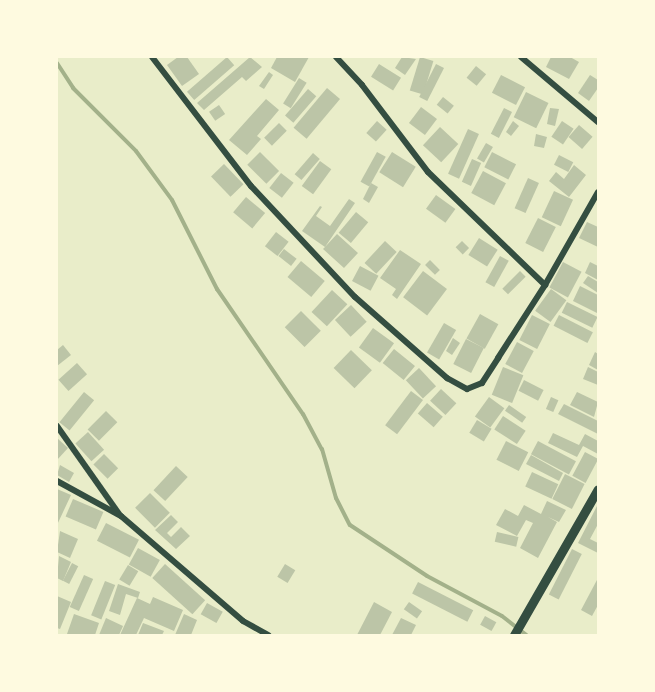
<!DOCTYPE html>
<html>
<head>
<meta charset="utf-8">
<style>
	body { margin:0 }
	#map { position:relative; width:655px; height:692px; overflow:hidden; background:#e9edc9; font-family:"PT Sans Narrow",sans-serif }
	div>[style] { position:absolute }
	.stream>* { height:4px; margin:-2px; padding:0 2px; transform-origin:2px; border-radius:2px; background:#a3b18a }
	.building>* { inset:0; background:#bcc5a7; transform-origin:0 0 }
	.minor>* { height:6px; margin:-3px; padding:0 3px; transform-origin:3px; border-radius:3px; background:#344e41 }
	.tertiary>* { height:9px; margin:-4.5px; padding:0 4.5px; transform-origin:4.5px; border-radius:4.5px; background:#344e41 }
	span { translate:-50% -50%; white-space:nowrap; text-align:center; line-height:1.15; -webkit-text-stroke:6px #fefae0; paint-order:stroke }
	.frame { position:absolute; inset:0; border:58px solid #fefae0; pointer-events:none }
</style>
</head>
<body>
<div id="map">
	<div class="stream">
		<div style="left:57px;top:63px;width:30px;rotate:57deg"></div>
		<div style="left:73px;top:88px;width:89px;rotate:45deg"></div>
		<div style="left:136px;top:151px;width:61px;rotate:53.7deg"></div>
		<div style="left:172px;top:200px;width:100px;rotate:63.2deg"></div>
		<div style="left:217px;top:289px;width:152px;rotate:55.5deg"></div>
		<div style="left:303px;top:414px;width:40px;rotate:62deg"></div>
		<div style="left:322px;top:449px;width:51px;rotate:74.1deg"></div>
		<div style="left:336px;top:498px;width:30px;rotate:63deg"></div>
		<div style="left:350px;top:525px;width:92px;rotate:33.5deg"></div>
		<div style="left:427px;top:576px;width:85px;rotate:28.1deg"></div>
		<div style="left:502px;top:616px;width:31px;rotate:38deg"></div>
	</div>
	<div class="building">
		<div style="clip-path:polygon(178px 57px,187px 57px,199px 74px,182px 86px,167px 65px)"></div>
		<div style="left:227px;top:57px;width:11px;height:53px;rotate:49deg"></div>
		<div style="clip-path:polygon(250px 57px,262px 67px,246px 81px,242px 77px,204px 110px,197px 103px)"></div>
		<div style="clip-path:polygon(277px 57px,309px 57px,295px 82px,271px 68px)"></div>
		<div style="clip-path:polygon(402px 57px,416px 59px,405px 75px,395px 68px)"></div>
		<div style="left:420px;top:57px;width:14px;height:35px;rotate:17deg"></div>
		<div style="clip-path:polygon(551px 57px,570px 57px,579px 62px,569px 79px,546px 67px)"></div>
		<div style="left:379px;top:64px;width:26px;height:15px;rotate:32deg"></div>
		<div style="left:436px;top:64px;width:9px;height:37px;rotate:27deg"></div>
		<div style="left:476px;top:66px;width:13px;height:15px;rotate:39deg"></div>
		<div style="clip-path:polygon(269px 72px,273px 75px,264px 89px,259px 86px)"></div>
		<div style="left:501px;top:75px;width:27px;height:20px;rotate:27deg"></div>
		<div style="clip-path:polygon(590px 75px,598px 80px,598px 88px,589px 101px,578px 93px)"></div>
		<div style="left:299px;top:78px;width:9px;height:30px;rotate:32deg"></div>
		<div style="left:327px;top:88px;width:17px;height:52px;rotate:40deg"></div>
		<div style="left:308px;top:89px;width:11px;height:35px;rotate:41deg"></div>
		<div style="left:526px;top:92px;width:25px;height:28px;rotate:26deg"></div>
		<div style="left:443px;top:97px;width:14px;height:10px;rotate:39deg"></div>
		<div style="clip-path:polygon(266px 99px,279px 110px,257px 136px,261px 139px,247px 155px,229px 140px)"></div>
		<div style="left:219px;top:105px;width:11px;height:12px;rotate:56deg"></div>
		<div style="left:421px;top:107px;width:20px;height:20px;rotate:37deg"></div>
		<div style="left:504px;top:108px;width:9px;height:29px;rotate:27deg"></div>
		<div style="clip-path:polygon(550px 108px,559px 109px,555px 126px,547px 124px)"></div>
		<div style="left:377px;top:121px;width:13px;height:16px;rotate:42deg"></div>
		<div style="clip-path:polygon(513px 121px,519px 126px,511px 136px,506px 132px)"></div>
		<div style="left:562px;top:121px;width:14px;height:19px;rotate:34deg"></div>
		<div style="left:279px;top:123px;width:11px;height:21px;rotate:45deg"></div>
		<div style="left:579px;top:125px;width:18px;height:16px;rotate:41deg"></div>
		<div style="left:440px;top:127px;width:25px;height:25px;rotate:43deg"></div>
		<div style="left:468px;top:129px;width:12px;height:49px;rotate:24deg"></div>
		<div style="clip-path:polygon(536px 134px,547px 137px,544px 148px,534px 146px)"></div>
		<div style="left:486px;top:143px;width:8px;height:18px;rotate:30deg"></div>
		<div style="left:260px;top:152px;width:27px;height:18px;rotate:45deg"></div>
		<div style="left:377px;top:152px;width:10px;height:34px;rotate:29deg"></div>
		<div style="left:392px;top:152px;width:28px;height:24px;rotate:32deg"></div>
		<div style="left:492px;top:152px;width:27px;height:17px;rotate:27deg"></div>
		<div style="left:313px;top:153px;width:9px;height:28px;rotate:41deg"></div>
		<div style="left:559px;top:155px;width:16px;height:11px;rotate:27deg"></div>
		<div style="left:472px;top:159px;width:10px;height:25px;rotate:24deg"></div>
		<div style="left:320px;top:161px;width:14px;height:31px;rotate:36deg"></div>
		<div style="left:224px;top:164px;width:28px;height:18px;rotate:46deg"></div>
		<div style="clip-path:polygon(574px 165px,586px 175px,569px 197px,549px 181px,556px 172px,564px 179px)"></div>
		<div style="left:483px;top:171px;width:26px;height:25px;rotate:28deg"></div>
		<div style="left:281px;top:173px;width:16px;height:19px;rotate:38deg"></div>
		<div style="left:528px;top:178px;width:12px;height:33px;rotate:24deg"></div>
		<div style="clip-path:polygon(371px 183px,378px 187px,369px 203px,363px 199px)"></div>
		<div style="left:554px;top:191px;width:21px;height:29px;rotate:25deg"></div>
		<div style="left:436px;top:195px;width:24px;height:17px;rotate:36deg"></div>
		<div style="left:246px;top:197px;width:25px;height:20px;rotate:40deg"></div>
		<div style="clip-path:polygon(349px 199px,355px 203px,325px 247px,337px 234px,358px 253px,344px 268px,323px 249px,325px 247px,302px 231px,320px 206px,322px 207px,316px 216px,330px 226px)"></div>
		<div style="left:356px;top:212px;width:16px;height:27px;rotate:40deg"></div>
		<div style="left:538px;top:218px;width:20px;height:28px;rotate:27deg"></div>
		<div style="clip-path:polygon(587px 222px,598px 227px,598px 247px,579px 238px)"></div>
		<div style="left:276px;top:232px;width:16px;height:18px;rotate:38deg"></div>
		<div style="left:479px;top:238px;width:22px;height:20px;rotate:32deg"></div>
		<div style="left:385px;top:241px;width:16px;height:30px;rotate:43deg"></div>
		<div style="left:462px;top:241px;width:10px;height:9px;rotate:45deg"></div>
		<div style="left:284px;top:249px;width:16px;height:9px;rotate:38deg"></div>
		<div style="clip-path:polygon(400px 250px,421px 264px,397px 299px,392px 295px,396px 289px,380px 278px)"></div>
		<div style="left:500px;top:256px;width:10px;height:30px;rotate:29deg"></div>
		<div style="left:430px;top:260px;width:14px;height:7px;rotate:45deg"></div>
		<div style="left:301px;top:261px;width:31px;height:21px;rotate:40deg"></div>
		<div style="left:563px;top:262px;width:21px;height:29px;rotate:28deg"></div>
		<div style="clip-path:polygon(590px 262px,598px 266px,598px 280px,585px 273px)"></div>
		<div style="left:360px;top:266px;width:21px;height:17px;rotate:28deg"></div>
		<div style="left:423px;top:271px;width:30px;height:33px;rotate:37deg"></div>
		<div style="left:520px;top:271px;width:8px;height:25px;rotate:45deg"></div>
		<div style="clip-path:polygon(588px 276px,598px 282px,598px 293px,583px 283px)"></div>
		<div style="clip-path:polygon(580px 286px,598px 295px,597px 313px,573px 301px)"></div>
		<div style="left:551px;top:289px;width:19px;height:27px;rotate:36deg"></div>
		<div style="left:332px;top:290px;width:21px;height:30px;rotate:43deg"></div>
		<div style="left:567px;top:302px;width:34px;height:12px;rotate:26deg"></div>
		<div style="left:351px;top:305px;width:23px;height:22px;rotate:47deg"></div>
		<div style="left:301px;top:311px;width:28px;height:23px;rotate:45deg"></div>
		<div style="left:480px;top:314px;width:21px;height:28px;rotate:29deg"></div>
		<div style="left:532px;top:315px;width:20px;height:28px;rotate:27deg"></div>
		<div style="left:559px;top:315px;width:38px;height:12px;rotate:27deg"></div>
		<div style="left:444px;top:323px;width:14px;height:34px;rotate:30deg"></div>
		<div style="left:373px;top:328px;width:26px;height:24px;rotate:36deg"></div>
		<div style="clip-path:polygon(453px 338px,460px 343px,452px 355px,446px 351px)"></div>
		<div style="left:466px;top:339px;width:20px;height:28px;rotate:27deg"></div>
		<div style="left:517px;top:342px;width:19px;height:25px;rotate:28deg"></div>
		<div style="clip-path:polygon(63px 345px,71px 355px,57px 366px,57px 350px)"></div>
		<div style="left:394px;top:349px;width:27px;height:18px;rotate:39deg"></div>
		<div style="left:351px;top:350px;width:29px;height:25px;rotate:44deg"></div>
		<div style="clip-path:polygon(595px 352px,598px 354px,598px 370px,589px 365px)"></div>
		<div style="left:77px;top:363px;width:15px;height:25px;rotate:48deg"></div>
		<div style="left:503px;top:367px;width:22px;height:30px;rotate:22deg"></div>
		<div style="clip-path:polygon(588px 367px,598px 372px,598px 385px,583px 379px)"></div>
		<div style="left:419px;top:368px;width:25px;height:18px;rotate:47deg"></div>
		<div style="left:524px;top:380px;width:22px;height:12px;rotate:27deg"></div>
		<div style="left:441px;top:389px;width:21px;height:16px;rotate:43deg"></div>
		<div style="left:411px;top:391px;width:15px;height:43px;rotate:37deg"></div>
		<div style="left:84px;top:392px;width:13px;height:39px;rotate:39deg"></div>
		<div style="clip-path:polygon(577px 392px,598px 402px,594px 417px,570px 405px)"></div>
		<div style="left:489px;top:397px;width:19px;height:24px;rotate:36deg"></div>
		<div style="left:551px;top:397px;width:8px;height:13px;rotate:23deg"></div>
		<div style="left:427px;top:403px;width:21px;height:14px;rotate:41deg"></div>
		<div style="clip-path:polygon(564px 404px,598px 421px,598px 434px,558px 414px)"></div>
		<div style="left:509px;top:405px;width:21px;height:7px;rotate:35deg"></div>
		<div style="left:106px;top:411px;width:16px;height:26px;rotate:45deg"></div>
		<div style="left:503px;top:416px;width:27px;height:16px;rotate:33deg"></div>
		<div style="left:477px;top:420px;width:17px;height:15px;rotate:31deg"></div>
		<div style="left:88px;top:432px;width:24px;height:17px;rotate:48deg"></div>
		<div style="clip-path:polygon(553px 433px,579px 445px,585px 434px,598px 441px,598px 454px,583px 446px,577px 457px,548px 443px)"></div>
		<div style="clip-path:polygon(57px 438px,68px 448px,57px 460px)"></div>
		<div style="left:506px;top:441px;width:25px;height:21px;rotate:27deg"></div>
		<div style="left:538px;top:441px;width:43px;height:15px;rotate:28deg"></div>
		<div style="left:585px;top:452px;width:15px;height:27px;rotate:28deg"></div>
		<div style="left:104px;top:454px;width:20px;height:15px;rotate:45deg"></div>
		<div style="clip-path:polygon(531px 455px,563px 473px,559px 481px,526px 464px)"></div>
		<div style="clip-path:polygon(60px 465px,74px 473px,69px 482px,57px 475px)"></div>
		<div style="left:176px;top:466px;width:16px;height:33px;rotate:43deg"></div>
		<div style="left:532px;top:472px;width:29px;height:16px;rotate:25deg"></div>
		<div style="left:565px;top:474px;width:22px;height:28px;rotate:27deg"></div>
		<div style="clip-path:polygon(57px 489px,71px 495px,57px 525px)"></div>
		<div style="left:150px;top:493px;width:28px;height:21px;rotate:45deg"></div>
		<div style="left:73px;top:499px;width:33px;height:19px;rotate:23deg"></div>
		<div style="clip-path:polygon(547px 501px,566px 510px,559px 522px,548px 517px,557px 522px,538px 558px,520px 548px,533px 523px,526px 520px,517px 536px,496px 525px,505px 509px,518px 516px,524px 505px,541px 514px)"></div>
		<div style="clip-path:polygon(598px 504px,598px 524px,590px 539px,598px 543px,598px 553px,578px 543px)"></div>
		<div style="clip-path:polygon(171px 515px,178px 522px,167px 533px,171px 537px,181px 527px,190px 536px,176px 549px,155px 530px)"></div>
		<div style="left:106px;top:523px;width:37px;height:20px;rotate:27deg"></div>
		<div style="clip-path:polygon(60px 531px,78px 539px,70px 558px,57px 552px)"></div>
		<div style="left:497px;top:532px;width:22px;height:10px;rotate:13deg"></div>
		<div style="left:138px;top:548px;width:25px;height:19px;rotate:29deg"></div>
		<div style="left:572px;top:549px;width:11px;height:51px;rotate:27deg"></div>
		<div style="clip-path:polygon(59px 556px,71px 562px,63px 581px,57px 578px)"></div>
		<div style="left:72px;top:563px;width:7px;height:20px;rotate:27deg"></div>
		<div style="left:165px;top:564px;width:54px;height:19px;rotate:42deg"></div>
		<div style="left:285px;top:564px;width:12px;height:15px;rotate:31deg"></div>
		<div style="left:128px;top:565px;width:12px;height:17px;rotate:31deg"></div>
		<div style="left:84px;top:575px;width:10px;height:35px;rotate:24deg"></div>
		<div style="clip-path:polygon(598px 578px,598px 605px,592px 616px,581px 610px)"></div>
		<div style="left:105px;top:581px;width:11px;height:37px;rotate:22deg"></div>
		<div style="left:418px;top:582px;width:62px;height:13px;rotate:27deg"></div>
		<div style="clip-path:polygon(118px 584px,140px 592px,138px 598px,126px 594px,120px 615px,109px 611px)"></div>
		<div style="clip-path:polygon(57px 596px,71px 602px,60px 629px,57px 628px)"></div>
		<div style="clip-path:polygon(153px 597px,183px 610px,174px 631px,144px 618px,136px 635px,120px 635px,137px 598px,150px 604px)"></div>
		<div style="clip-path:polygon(374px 602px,392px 612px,380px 635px,357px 635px)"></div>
		<div style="left:409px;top:602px;width:16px;height:9px;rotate:35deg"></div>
		<div style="left:207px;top:603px;width:18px;height:13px;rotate:29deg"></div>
		<div style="clip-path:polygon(74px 614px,99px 623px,95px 635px,67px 634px)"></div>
		<div style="clip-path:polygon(184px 614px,197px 620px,191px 635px,175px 635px)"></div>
		<div style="left:485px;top:616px;width:13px;height:10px;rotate:29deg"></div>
		<div style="clip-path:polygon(106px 618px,123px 626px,119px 635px,99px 635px)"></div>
		<div style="clip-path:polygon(401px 618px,416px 625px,411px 635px,392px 635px)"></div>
		<div style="clip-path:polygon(143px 623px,164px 631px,162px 635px,138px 635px)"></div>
	</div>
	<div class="minor">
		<div style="left:152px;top:57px;width:163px;rotate:52.5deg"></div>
		<div style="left:251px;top:186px;width:152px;rotate:46.9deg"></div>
		<div style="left:355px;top:297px;width:123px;rotate:41.4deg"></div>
		<div style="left:447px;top:378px;width:23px;rotate:29deg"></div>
		<div style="left:467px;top:389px;width:16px;rotate:-22deg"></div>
		<div style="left:482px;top:383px;width:30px;rotate:-57deg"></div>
		<div style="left:498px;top:358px;width:87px;rotate:-57.2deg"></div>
		<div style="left:545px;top:285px;width:107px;rotate:-60.3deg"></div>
		<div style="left:336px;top:57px;width:38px;rotate:47deg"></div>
		<div style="left:362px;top:85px;width:109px;rotate:52.8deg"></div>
		<div style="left:428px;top:172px;width:163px;rotate:44deg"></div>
		<div style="left:521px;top:57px;width:101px;rotate:40.2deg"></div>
		<div style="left:57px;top:426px;width:108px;rotate:54.8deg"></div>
		<div style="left:57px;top:481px;width:73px;rotate:28.7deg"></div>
		<div style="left:121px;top:516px;width:161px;rotate:40.7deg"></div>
		<div style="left:243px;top:621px;width:29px;rotate:29deg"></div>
	</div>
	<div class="tertiary">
		<div style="left:514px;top:635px;width:168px;rotate:-60.1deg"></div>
	</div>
	<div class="frame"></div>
</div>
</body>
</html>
